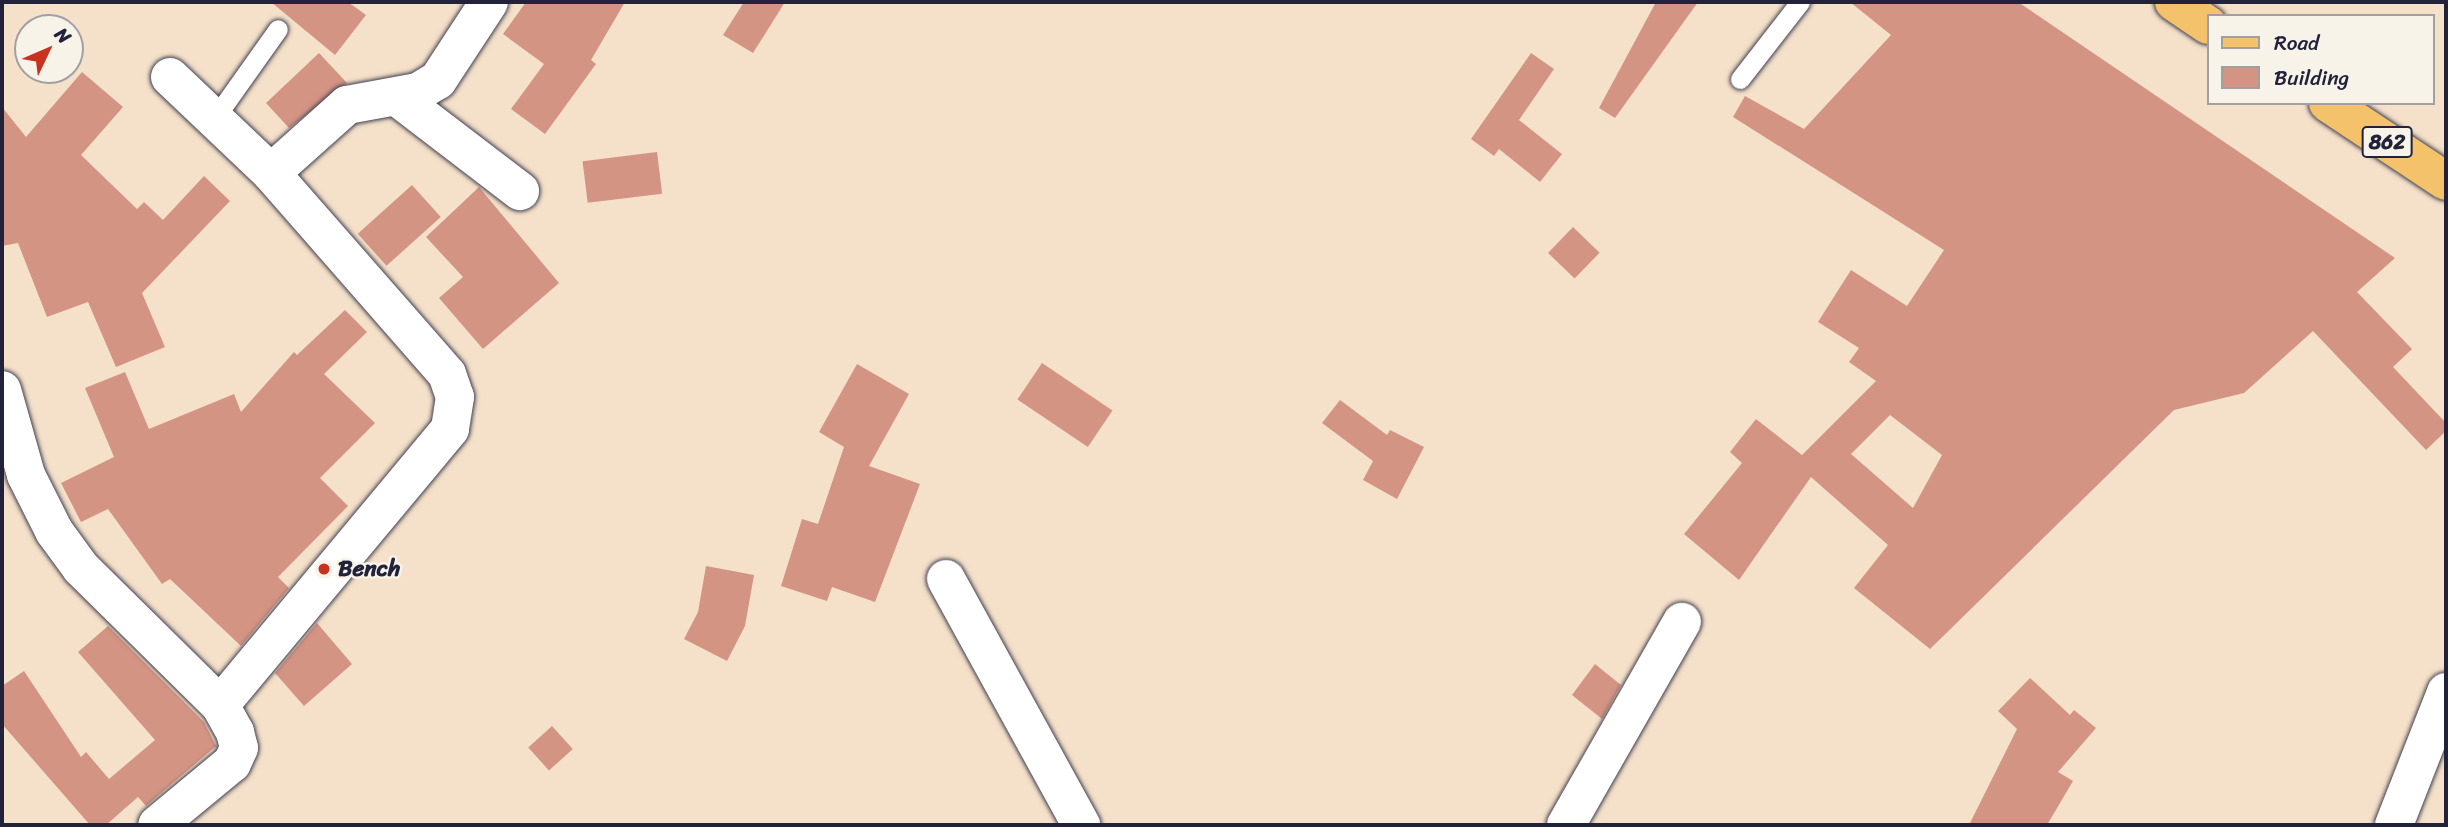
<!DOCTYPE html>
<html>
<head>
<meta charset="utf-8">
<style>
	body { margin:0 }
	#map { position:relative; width:2448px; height:827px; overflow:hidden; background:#f5e1c9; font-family:Sriracha,sans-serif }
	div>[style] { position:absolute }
	.building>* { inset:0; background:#d49484; transform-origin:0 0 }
	.roads { filter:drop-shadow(0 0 2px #423f50) drop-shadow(0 0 2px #423f50) }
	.lane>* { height:19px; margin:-9.5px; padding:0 9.5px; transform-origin:9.5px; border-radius:9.5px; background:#fff }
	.street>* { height:38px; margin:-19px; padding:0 19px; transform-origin:19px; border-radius:19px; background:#fff }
	.primary>* { height:38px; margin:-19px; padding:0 19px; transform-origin:19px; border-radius:19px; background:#f4c26a }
	.dots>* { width:19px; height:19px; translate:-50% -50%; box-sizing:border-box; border:4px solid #f7f3e8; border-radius:50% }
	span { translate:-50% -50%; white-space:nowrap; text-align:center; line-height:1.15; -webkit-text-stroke:5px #f7f3e8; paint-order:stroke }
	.shield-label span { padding:2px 5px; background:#f7f3e8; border:2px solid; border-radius:5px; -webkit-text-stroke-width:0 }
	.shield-label { font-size:21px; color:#22223b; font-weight:700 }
	.poi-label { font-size:23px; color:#22223b; font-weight:700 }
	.left { translate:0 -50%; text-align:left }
	.frame { position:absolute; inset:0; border:4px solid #22223b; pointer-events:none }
	.legend { position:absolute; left:2207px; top:14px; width:228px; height:91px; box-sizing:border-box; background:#f7f3e8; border:2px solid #a29fa3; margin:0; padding:9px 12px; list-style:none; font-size:21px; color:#22223b }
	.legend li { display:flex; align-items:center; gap:14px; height:35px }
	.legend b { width:35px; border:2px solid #a29fa3 }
	.north { position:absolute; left:14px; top:14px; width:70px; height:70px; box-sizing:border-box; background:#f7f3e8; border:2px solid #a29fa3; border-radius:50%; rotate:46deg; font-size:19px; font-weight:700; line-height:28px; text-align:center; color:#22223b }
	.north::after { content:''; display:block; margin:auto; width:24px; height:32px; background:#c8321e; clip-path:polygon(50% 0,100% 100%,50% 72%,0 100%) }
</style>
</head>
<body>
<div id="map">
	<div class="building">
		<div style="clip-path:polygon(271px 2px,348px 2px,366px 15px,335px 55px)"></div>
		<div style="clip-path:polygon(526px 2px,625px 2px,591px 60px,596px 64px,545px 134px,511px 109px,544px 64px,503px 34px)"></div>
		<div style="clip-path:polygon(744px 2px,785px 2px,753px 53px,723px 35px)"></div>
		<div style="clip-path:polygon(1656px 2px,1698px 2px,1615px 118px,1599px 108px)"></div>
		<div style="clip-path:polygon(evenodd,1850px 2px,2018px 2px,2395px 258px,2357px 292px,2412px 349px,2393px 367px,2446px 423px,2446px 431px,2426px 450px,2313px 331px,2244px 393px,2174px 410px,1930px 649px,1854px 588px,1888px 545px,1811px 477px,1739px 580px,1684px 534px,1742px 463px,1730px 452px,1756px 419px,1802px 455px,1876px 381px,1849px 362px,1859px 348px,1818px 322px,1851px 270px,1907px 306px,1944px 250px,1733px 117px,1745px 96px,1804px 129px,1891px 35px,1850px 2px,1890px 415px,1942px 455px,1913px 508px,1851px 454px,1890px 415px)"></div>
		<div style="clip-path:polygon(319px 53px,347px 83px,289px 128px,266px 103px)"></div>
		<div style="clip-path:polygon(1531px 53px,1554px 69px,1519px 120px,1562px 154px,1540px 182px,1499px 149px,1494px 156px,1471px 139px)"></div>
		<div style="clip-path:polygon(82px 72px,123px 107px,81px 155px,137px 209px,144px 202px,163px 220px,204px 176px,230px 201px,142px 293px,165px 347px,116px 367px,88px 302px,47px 317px,18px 243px,2px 246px,2px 107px,26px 137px)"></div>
		<div style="left:657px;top:152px;width:42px;height:75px;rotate:83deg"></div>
		<div style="left:412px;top:185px;width:43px;height:73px;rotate:48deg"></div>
		<div style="clip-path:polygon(479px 187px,559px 283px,483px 349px,439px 298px,463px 277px,426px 237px)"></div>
		<div style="left:1573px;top:227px;width:37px;height:36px;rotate:44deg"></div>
		<div style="clip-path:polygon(345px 310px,367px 332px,324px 374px,375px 423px,320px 478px,348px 506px,278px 577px,289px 588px,241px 646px,170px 579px,162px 584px,108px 509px,81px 522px,61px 483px,114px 457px,85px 388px,125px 372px,149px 429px,234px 394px,241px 412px,294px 352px,297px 355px)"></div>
		<div style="left:1042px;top:363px;width:85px;height:44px;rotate:34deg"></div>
		<div style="clip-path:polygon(857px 364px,909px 394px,869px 466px,920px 484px,875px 602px,832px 587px,827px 601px,781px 586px,802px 519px,818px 524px,844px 447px,819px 432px)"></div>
		<div style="clip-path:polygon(1340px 400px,1387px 435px,1390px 430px,1424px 447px,1397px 499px,1363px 480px,1373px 461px,1322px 423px)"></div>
		<div style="clip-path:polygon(706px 566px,754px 575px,745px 626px,727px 661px,684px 639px,698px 612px)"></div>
		<div style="clip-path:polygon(317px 623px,352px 664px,304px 706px,275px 673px)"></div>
		<div style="clip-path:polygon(108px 626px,204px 722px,216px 746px,146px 806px,138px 797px,106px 825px,90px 825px,2px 724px,2px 686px,24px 671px,81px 757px,86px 752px,109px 779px,155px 740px,78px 652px)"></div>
		<div style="clip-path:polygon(1595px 664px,1621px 685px,1602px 719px,1572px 695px)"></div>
		<div style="clip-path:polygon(2030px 678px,2070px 715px,2074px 710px,2096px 728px,2058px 772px,2073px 781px,2047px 825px,1969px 825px,2017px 729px,1998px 711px)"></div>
		<div style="left:552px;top:726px;width:31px;height:32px;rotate:48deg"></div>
	</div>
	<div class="roads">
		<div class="lane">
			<div style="left:1740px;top:79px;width:98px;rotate:-52.1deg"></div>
			<div style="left:214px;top:119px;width:110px;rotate:-54.6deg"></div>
		</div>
		<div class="street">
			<div style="left:170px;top:77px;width:139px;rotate:43.5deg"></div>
			<div style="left:271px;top:173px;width:267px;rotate:48.8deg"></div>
			<div style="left:447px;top:374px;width:24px;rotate:71deg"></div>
			<div style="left:455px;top:397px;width:32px;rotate:99deg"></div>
			<div style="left:450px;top:429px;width:359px;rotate:129.8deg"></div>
			<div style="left:397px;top:97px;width:155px;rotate:37.4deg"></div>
			<div style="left:271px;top:173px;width:102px;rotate:-41.8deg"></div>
			<div style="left:347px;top:105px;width:72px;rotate:-10.4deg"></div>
			<div style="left:418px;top:92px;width:23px;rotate:-31deg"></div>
			<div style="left:438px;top:80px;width:93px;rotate:-56.8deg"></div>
			<div style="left:2px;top:390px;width:88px;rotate:74.2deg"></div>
			<div style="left:26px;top:475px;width:63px;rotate:63.4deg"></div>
			<div style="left:54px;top:531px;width:46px;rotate:53.9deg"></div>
			<div style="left:81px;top:568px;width:195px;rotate:44.6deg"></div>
			<div style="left:220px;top:705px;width:31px;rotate:61deg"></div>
			<div style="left:235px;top:732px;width:16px;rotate:76deg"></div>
			<div style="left:239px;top:748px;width:17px;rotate:115deg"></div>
			<div style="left:232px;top:763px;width:97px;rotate:140.4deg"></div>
			<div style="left:946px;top:579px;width:281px;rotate:61.2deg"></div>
			<div style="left:1566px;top:825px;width:234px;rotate:-60.3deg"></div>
			<div style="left:2394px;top:825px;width:143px;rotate:-68.6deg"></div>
		</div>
		<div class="primary">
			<div style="left:2174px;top:2px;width:41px;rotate:34.1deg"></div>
			<div style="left:2328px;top:103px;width:141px;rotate:33.5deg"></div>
		</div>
	</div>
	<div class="dots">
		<div style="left:324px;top:569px;background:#c8321e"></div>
	</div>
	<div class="shield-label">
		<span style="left:2387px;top:142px">862</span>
	</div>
	<div class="poi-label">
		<span class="left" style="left:338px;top:569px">Bench</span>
	</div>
	<div class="frame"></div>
	<ul class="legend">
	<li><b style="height:9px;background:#f4c26a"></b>Road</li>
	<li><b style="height:19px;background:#d49484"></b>Building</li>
	</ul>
	<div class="north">N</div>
</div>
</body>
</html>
